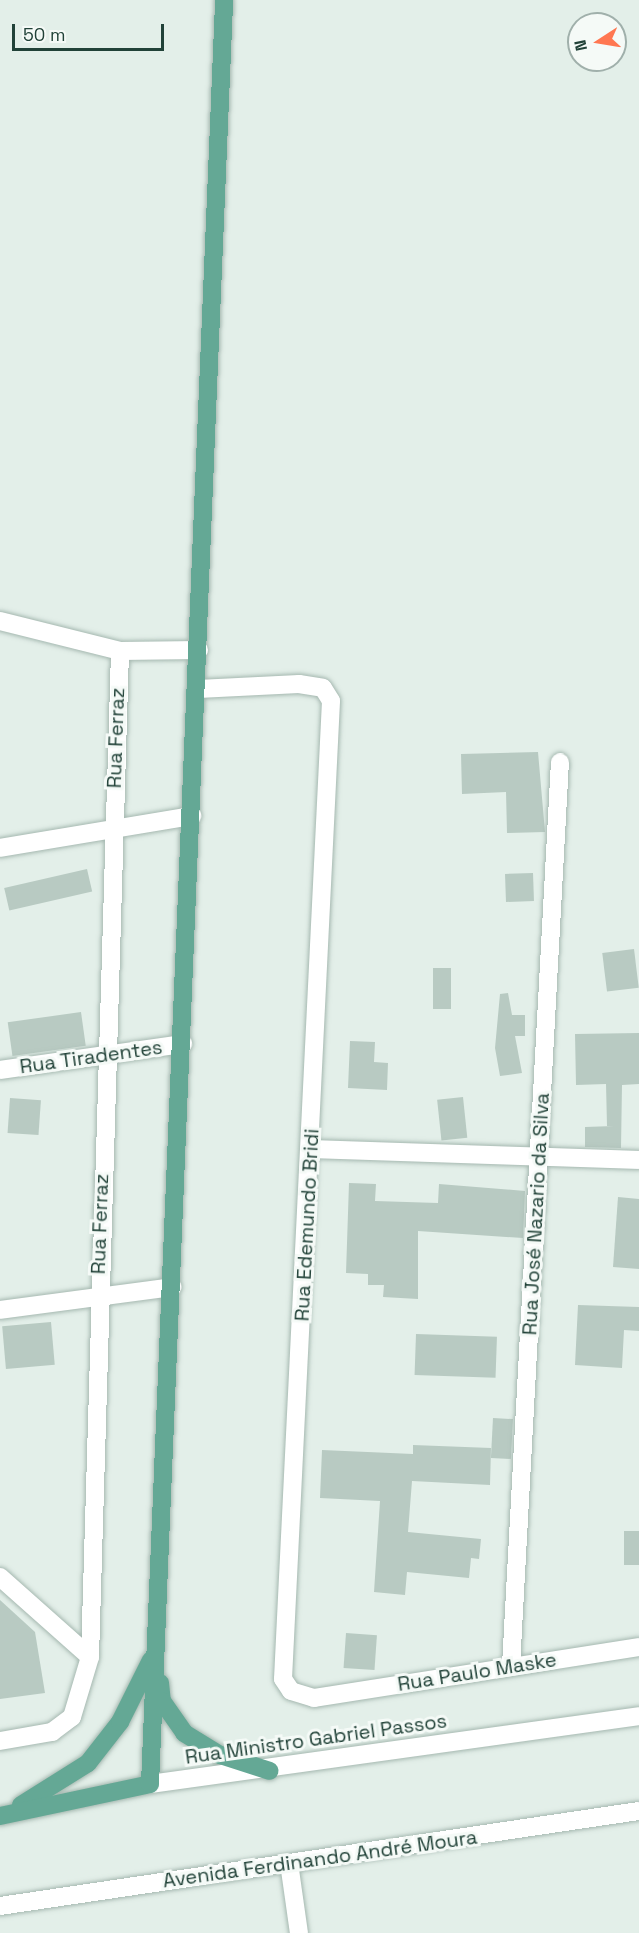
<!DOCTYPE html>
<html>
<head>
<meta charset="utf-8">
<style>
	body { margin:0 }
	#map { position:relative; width:639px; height:1933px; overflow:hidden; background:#e3efe9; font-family:"Space Grotesk",sans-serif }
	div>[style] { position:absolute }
	.building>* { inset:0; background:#b8cac2; transform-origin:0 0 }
	.roads { filter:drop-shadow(0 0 2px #a5b8b0) drop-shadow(0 0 2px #a5b8b0) }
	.minor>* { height:18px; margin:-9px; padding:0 9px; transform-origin:9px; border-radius:9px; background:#fff }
	.major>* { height:18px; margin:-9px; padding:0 9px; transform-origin:9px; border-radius:9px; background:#64a895 }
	span { translate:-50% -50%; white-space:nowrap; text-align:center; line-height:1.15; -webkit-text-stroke:6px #f5faf7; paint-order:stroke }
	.street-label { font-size:20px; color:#214238 }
	.north { position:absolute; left:567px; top:12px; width:60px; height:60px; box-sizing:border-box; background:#f5faf7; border:2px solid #a0b0ab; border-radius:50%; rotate:258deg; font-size:16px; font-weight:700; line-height:24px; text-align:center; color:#214238 }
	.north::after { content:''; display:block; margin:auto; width:21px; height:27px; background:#ff7751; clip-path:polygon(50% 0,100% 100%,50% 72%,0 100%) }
	.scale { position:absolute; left:12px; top:24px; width:152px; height:27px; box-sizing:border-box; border:3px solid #214238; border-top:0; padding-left:8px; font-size:18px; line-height:21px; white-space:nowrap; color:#214238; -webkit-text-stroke:4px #f5faf7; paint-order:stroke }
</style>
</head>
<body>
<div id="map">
	<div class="building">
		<div style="clip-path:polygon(538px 752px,545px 832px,507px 833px,506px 792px,462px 794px,461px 754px)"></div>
		<div style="left:87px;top:869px;width:23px;height:85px;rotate:77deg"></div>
		<div style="left:533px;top:873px;width:28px;height:28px;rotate:88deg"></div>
		<div style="left:634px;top:949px;width:39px;height:32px;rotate:83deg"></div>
		<div style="left:433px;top:968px;width:18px;height:41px"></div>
		<div style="clip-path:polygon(508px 993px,512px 1015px,525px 1015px,525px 1036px,515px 1036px,522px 1073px,500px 1076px,495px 1048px,500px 994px)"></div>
		<div style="left:81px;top:1012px;width:34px;height:74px;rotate:82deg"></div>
		<div style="clip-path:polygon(639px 1033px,639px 1084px,622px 1085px,621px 1148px,585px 1147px,585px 1127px,614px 1126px,607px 1126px,606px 1084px,576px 1085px,575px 1034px)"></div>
		<div style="clip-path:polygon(350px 1041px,375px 1042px,374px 1062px,388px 1063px,387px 1090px,348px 1088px)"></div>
		<div style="left:463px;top:1097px;width:41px;height:26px;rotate:84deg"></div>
		<div style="left:10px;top:1098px;width:31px;height:35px;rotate:4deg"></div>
		<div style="clip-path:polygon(349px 1183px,376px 1184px,375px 1201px,438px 1203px,439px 1184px,525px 1191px,523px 1238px,418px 1231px,418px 1299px,383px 1297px,384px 1285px,368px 1285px,368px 1274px,346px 1273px)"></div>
		<div style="clip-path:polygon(618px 1197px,639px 1199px,639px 1269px,613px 1267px)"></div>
		<div style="clip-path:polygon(578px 1305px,639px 1307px,639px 1331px,624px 1330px,622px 1368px,575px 1365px)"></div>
		<div style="left:51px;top:1322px;width:43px;height:49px;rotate:85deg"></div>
		<div style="left:416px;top:1334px;width:81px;height:41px;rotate:2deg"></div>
		<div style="left:493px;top:1418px;width:20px;height:40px;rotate:3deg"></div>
		<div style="clip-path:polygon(413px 1445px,491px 1448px,490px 1485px,412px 1481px,408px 1532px,481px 1539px,479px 1559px,471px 1558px,469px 1578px,407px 1572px,405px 1595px,374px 1592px,380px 1501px,320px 1498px,322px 1450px,413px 1454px)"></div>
		<div style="left:624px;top:1531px;width:15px;height:34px"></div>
		<div style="clip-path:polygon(0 1600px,35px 1632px,45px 1693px,0 1699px)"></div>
		<div style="left:346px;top:1633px;width:31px;height:35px;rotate:4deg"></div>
	</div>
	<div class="roads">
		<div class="minor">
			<div style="left:0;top:621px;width:124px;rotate:14deg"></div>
			<div style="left:120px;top:651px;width:79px;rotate:-0.7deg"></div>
			<div style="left:198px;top:689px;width:101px;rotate:-2.8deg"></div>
			<div style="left:299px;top:684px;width:24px;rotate:9deg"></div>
			<div style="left:323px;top:688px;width:15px;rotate:58deg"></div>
			<div style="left:331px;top:701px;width:979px;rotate:92.81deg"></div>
			<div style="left:283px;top:1679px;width:14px;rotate:56deg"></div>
			<div style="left:291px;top:1691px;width:24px;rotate:17deg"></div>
			<div style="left:314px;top:1698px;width:329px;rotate:-8.9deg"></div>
			<div style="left:0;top:848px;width:195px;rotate:-9.5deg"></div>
			<div style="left:0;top:1070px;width:185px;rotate:-8.1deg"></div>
			<div style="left:312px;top:1149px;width:327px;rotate:1.9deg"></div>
			<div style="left:0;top:1310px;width:174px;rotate:-7.6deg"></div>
			<div style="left:0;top:1577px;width:120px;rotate:41.6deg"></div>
			<div style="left:511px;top:1666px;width:905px;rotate:-86.9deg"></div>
			<div style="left:0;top:1741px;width:53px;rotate:-9.8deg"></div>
			<div style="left:52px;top:1732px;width:25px;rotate:-37deg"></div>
			<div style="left:72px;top:1717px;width:63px;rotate:-73.3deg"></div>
			<div style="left:90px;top:1657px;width:1006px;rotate:-88.29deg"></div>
			<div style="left:150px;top:1784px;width:494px;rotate:-7.9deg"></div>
			<div style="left:289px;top:1863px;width:71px;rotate:81.9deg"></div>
			<div style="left:0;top:1906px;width:646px;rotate:-8.46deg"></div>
		</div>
		<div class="major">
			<div style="left:160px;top:1683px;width:18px;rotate:84deg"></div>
			<div style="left:162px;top:1701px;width:39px;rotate:55deg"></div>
			<div style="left:184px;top:1733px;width:42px;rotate:31.4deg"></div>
			<div style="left:220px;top:1755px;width:52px;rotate:17.7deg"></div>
			<div style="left:21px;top:1805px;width:79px;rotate:-32.1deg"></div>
			<div style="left:88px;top:1763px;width:52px;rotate:-52deg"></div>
			<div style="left:120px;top:1722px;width:69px;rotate:-63.4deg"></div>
			<div style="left:0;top:1816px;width:153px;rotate:-12deg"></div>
			<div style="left:150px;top:1784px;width:1786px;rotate:-87.62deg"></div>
		</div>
	</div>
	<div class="street-label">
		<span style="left:116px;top:738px;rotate:-88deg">Rua Ferraz</span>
		<span style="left:91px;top:1057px;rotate:-8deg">Rua Tiradentes</span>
		<span style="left:536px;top:1214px;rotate:-87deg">Rua José Nazario da Silva</span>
		<span style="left:100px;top:1224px;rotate:-88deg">Rua Ferraz</span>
		<span style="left:307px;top:1225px;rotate:-87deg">Rua Edemundo Bridi</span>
		<span style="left:477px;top:1672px;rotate:-9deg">Rua Paulo Maske</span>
		<span style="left:316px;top:1739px;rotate:-8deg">Rua Ministro Gabriel Passos</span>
		<span style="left:320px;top:1859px;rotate:-8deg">Avenida Ferdinando André Moura</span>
	</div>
	<div class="north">N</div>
	<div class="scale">50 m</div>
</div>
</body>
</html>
